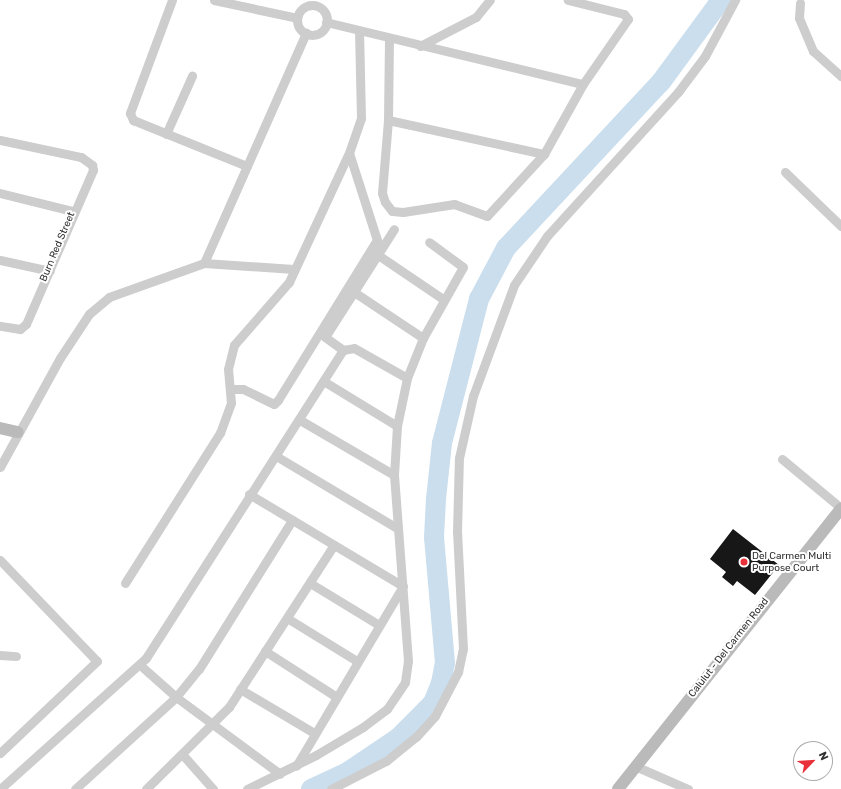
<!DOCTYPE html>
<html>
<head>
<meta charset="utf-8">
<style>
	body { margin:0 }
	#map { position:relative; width:841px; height:789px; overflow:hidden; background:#fff; font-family:Rubik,sans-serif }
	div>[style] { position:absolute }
	.river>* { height:20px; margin:-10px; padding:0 10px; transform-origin:10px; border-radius:10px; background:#cadeed }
	.building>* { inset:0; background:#171717 }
	.street>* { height:9px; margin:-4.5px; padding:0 4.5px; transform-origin:4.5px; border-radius:4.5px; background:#cdcdcd }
	.street>.ring { margin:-4.5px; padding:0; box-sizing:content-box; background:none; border:9px solid #cdcdcd; border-radius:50% }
	.secondary>* { height:12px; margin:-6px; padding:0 6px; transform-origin:6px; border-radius:6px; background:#bababa }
	.dots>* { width:11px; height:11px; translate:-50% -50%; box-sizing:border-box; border:2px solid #fff; border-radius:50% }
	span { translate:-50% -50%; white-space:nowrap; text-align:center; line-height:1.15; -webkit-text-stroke:4px #fff; paint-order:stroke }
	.street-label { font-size:10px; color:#303030 }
	.poi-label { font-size:10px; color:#303030 }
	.left { translate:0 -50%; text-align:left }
	.north { position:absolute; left:793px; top:741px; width:40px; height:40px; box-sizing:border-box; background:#fff; border:1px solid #acacac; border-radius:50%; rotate:65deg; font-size:11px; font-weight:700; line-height:16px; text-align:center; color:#303030 }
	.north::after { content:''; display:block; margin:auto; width:14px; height:18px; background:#e83139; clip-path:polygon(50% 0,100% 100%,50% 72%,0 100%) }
</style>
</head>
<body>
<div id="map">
	<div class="river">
		<div style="left:311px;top:789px;width:38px;rotate:-25deg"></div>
		<div style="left:346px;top:773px;width:63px;rotate:-33.9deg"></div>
		<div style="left:398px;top:738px;width:49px;rotate:-45deg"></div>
		<div style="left:433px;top:703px;width:22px;rotate:-68deg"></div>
		<div style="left:441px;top:683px;width:20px;rotate:-79deg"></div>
		<div style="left:445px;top:663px;width:126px;rotate:-95deg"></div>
		<div style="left:434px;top:537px;width:38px;rotate:-87deg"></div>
		<div style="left:436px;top:499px;width:56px;rotate:-83.9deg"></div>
		<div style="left:442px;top:443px;width:149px;rotate:-75.6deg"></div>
		<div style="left:479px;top:299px;width:58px;rotate:-62.1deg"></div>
		<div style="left:506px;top:248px;width:227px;rotate:-47deg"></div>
		<div style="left:661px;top:82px;width:102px;rotate:-53.8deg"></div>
	</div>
	<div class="building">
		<div style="clip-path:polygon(733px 529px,779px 565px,755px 595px,737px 581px,733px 586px,722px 577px,726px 572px,710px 559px)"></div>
	</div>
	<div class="street">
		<div style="left:172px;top:0;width:121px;rotate:110.4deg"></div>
		<div style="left:130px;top:113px;width:8px;rotate:67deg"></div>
		<div style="left:133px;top:120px;width:123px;rotate:22deg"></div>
		<div style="left:214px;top:0;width:85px;rotate:12.2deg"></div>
		<div style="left:800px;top:3px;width:15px;rotate:94deg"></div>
		<div style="left:799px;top:18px;width:36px;rotate:67deg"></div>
		<div style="left:813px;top:51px;width:38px;rotate:42deg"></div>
		<div class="ring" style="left:297px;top:5px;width:21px;height:21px"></div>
		<div style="left:326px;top:22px;width:264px;rotate:13.6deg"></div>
		<div style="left:389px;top:39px;width:81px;rotate:90.7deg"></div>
		<div style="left:388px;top:120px;width:73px;rotate:94.7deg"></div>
		<div style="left:382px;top:193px;width:9px;rotate:72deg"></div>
		<div style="left:385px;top:202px;width:11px;rotate:52deg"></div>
		<div style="left:392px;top:211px;width:11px;rotate:5deg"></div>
		<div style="left:403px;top:212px;width:52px;rotate:-8.9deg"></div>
		<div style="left:454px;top:204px;width:35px;rotate:20deg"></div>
		<div style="left:487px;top:216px;width:84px;rotate:-47.4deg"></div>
		<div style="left:544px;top:154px;width:80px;rotate:-60.9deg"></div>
		<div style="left:583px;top:84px;width:79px;rotate:-55.3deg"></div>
		<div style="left:628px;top:19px;width:6px;rotate:-129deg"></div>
		<div style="left:624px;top:14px;width:58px;rotate:-166deg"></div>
		<div style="left:420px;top:46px;width:63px;rotate:-27.4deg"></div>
		<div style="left:476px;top:17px;width:22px;rotate:-51deg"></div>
		<div style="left:388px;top:120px;width:160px;rotate:12.3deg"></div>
		<div style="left:166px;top:134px;width:64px;rotate:-65.9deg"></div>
		<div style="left:0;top:140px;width:83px;rotate:11.9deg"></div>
		<div style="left:81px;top:157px;width:14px;rotate:36deg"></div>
		<div style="left:92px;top:165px;width:5px;rotate:79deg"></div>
		<div style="left:93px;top:170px;width:168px;rotate:113.5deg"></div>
		<div style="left:26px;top:324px;width:8px;rotate:140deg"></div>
		<div style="left:20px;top:329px;width:20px;rotate:-171deg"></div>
		<div style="left:785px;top:172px;width:78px;rotate:44deg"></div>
		<div style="left:0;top:193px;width:75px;rotate:13.9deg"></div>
		<div style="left:378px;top:255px;width:78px;rotate:34.1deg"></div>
		<div style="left:0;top:260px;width:51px;rotate:12.4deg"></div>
		<div style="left:204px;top:263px;width:252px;rotate:-66.1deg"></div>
		<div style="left:354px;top:292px;width:83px;rotate:33.7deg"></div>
		<div style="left:343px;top:350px;width:22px;rotate:-144deg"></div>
		<div style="left:325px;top:337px;width:128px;rotate:-57.4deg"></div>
		<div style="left:325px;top:382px;width:84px;rotate:31.4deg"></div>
		<div style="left:232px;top:389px;width:11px"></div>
		<div style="left:243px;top:389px;width:34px;rotate:26deg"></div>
		<div style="left:274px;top:404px;width:6px;rotate:-45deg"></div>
		<div style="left:278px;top:400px;width:188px;rotate:-58.3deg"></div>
		<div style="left:377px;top:240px;width:91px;rotate:-107.8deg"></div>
		<div style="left:300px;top:420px;width:109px;rotate:30.3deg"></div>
		<div style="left:276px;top:456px;width:141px;rotate:30.8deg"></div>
		<div style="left:782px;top:459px;width:77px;rotate:39.7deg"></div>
		<div style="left:0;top:467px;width:124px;rotate:-61.2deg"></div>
		<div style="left:60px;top:358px;width:53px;rotate:-56.6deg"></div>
		<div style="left:89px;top:314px;width:26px;rotate:-40deg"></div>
		<div style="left:109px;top:297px;width:101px;rotate:-19.7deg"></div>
		<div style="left:204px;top:263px;width:90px;rotate:3.8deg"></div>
		<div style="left:249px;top:494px;width:179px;rotate:30.9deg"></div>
		<div style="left:403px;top:586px;width:209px;rotate:120.7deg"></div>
		<div style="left:0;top:560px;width:140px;rotate:46.2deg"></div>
		<div style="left:97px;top:661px;width:134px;rotate:136.5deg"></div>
		<div style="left:125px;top:583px;width:178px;rotate:-57.7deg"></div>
		<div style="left:220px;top:433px;width:32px;rotate:-70deg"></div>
		<div style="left:231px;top:403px;width:34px;rotate:-95deg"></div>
		<div style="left:228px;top:369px;width:25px;rotate:-76deg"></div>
		<div style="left:234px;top:345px;width:84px;rotate:-48.9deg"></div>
		<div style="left:289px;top:282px;width:142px;rotate:-65.1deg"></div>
		<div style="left:349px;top:153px;width:37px;rotate:-71deg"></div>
		<div style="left:361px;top:118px;width:86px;rotate:-91.3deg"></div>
		<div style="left:310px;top:583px;width:81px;rotate:31.3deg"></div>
		<div style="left:287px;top:618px;width:82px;rotate:31.6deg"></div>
		<div style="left:265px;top:651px;width:83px;rotate:32.7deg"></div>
		<div style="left:0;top:655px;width:16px;rotate:4deg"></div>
		<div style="left:140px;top:665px;width:48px;rotate:41.6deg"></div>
		<div style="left:176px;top:697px;width:129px;rotate:36.5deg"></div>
		<div style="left:240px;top:689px;width:86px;rotate:30.7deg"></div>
		<div style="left:182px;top:754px;width:47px;rotate:48.5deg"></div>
		<div style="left:635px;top:766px;width:58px;rotate:23.5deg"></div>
		<div style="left:0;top:789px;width:196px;rotate:-41.9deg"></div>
		<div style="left:146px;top:658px;width:366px;rotate:-57.4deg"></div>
		<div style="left:343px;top:350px;width:11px;rotate:-10deg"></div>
		<div style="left:354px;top:348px;width:61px;rotate:29.5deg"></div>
		<div style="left:75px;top:789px;width:137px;rotate:-42.3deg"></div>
		<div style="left:176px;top:697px;width:36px;rotate:-51deg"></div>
		<div style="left:199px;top:669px;width:176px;rotate:-58deg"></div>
		<div style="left:146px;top:789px;width:117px;rotate:-44.7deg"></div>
		<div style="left:229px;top:707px;width:193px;rotate:-57.1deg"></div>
		<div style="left:247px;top:789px;width:77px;rotate:-26.2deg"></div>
		<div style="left:316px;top:755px;width:55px;rotate:-30.8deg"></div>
		<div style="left:363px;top:727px;width:30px;rotate:-37deg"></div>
		<div style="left:387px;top:709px;width:32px;rotate:-56deg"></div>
		<div style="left:405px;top:682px;width:21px;rotate:-82deg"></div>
		<div style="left:408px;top:661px;width:187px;rotate:-94.3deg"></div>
		<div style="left:394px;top:475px;width:49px;rotate:-86.5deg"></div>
		<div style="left:397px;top:426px;width:49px;rotate:-78.2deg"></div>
		<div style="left:407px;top:378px;width:43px;rotate:-68.2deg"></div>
		<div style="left:423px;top:338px;width:81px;rotate:-60.6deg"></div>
		<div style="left:463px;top:267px;width:42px;rotate:-143.7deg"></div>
		<div style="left:331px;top:789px;width:62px;rotate:-27deg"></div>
		<div style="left:386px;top:761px;width:38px;rotate:-39deg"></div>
		<div style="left:416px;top:737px;width:28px;rotate:-48deg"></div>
		<div style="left:435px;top:716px;width:50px;rotate:-62.4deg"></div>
		<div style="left:458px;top:672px;width:24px;rotate:-78deg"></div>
		<div style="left:463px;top:649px;width:117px;rotate:-92.9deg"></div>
		<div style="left:457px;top:532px;width:74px;rotate:-88.5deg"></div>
		<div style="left:459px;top:458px;width:64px;rotate:-77.3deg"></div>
		<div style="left:473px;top:396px;width:118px;rotate:-69.7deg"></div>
		<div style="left:514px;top:285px;width:59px;rotate:-56deg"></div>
		<div style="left:547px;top:236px;width:195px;rotate:-47.7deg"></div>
		<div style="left:678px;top:92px;width:45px;rotate:-53.1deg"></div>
		<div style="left:705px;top:56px;width:64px;rotate:-61.8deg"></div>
	</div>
	<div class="secondary">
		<div style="left:0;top:428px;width:18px;rotate:13deg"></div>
		<div style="left:618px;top:789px;width:358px;rotate:-51.5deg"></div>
	</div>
	<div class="dots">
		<div style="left:744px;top:562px;background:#e83139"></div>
	</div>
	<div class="street-label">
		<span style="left:58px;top:247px;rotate:-67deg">Burn Red Street</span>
		<span style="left:729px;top:648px;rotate:-52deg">Calulut - Del Carmen Road</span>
	</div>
	<div class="poi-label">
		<span class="left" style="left:752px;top:562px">Del Carmen Multi<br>Purpose Court</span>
	</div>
	<div class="north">N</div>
</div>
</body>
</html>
